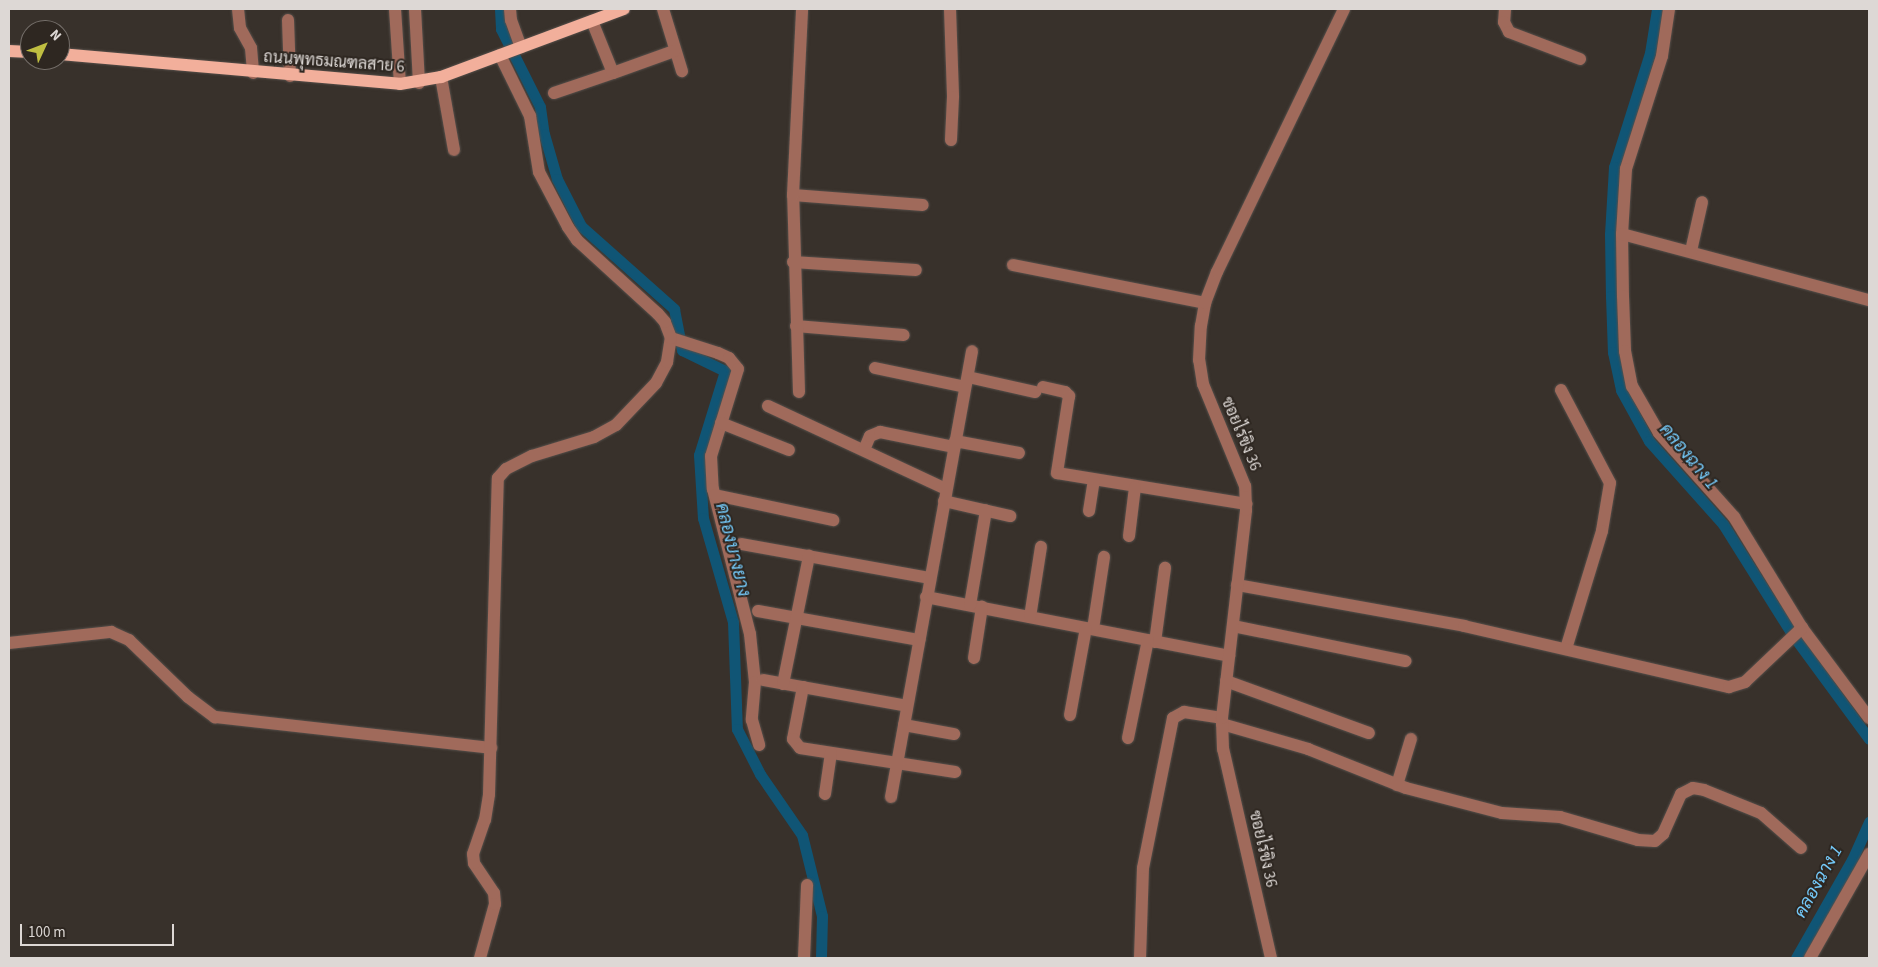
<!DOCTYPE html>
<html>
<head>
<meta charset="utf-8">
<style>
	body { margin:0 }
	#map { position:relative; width:1878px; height:967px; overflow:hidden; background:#38312b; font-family:"Source Sans 3",Sarabun,sans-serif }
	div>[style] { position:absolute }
	.canal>* { height:11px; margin:-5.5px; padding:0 5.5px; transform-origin:5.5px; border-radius:5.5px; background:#105575 }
	.roads { filter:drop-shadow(0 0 1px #564f4a) drop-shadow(0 0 1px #564f4a) }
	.minor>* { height:12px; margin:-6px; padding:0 6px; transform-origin:6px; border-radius:6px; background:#a06a5b }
	.major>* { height:12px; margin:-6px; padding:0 6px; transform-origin:6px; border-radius:6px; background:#f2af9b }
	span { translate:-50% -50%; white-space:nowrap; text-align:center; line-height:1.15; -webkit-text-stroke:4px #2e2721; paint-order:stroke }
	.street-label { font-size:16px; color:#ddd8d5 }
	.water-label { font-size:18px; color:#74c9f9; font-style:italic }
	.frame { position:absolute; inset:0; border:10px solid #ddd8d5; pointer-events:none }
	.north { position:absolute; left:20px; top:20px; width:50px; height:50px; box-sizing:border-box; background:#2e2721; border:1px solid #746e69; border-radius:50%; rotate:47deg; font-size:14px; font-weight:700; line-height:20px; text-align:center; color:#ddd8d5 }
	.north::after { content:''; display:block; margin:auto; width:18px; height:22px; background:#bfbe41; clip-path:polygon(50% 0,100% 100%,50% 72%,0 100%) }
	.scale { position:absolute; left:20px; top:924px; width:154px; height:22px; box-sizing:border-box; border:2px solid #ddd8d5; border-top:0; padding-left:6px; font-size:15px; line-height:18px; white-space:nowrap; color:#ddd8d5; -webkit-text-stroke:4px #2e2721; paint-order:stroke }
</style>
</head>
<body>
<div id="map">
	<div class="canal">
		<div style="left:500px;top:9px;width:20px;rotate:87deg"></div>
		<div style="left:501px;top:29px;width:87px;rotate:63.4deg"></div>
		<div style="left:540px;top:107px;width:27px;rotate:82deg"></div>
		<div style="left:544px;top:134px;width:47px;rotate:73.9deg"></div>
		<div style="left:557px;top:179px;width:53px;rotate:62.9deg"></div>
		<div style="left:581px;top:226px;width:125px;rotate:41.7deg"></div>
		<div style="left:674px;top:309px;width:42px;rotate:79deg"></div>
		<div style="left:682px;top:350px;width:48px;rotate:26deg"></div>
		<div style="left:725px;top:371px;width:88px;rotate:107.2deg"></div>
		<div style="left:699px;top:455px;width:63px;rotate:86.4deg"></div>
		<div style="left:703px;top:518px;width:108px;rotate:73.9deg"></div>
		<div style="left:733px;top:622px;width:107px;rotate:87.9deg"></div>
		<div style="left:737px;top:729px;width:51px;rotate:62.9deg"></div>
		<div style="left:760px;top:774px;width:74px;rotate:55.5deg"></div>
		<div style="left:802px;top:835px;width:83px;rotate:76.1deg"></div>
		<div style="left:822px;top:916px;width:42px;rotate:91.4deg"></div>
		<div style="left:1657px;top:9px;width:45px;rotate:99deg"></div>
		<div style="left:1650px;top:53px;width:120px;rotate:107.5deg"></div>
		<div style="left:1614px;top:167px;width:67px;rotate:93.4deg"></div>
		<div style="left:1610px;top:234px;width:62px;rotate:89.1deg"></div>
		<div style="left:1611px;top:296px;width:56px;rotate:88deg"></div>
		<div style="left:1613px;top:352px;width:39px;rotate:78deg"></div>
		<div style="left:1621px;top:390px;width:58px;rotate:61.2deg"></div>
		<div style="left:1649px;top:441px;width:111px;rotate:48.3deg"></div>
		<div style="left:1723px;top:524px;width:130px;rotate:57.9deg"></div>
		<div style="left:1792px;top:634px;width:130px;rotate:53.7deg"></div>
		<div style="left:1796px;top:958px;width:113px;rotate:-60.3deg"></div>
		<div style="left:1852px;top:860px;width:42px;rotate:-65.9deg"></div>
	</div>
	<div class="roads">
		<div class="minor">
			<div style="left:238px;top:9px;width:19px;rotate:84deg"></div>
			<div style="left:240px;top:28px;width:23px;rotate:61deg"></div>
			<div style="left:251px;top:48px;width:25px;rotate:85deg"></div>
			<div style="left:395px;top:9px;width:75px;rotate:86.2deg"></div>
			<div style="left:415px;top:9px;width:74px;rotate:86.9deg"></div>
			<div style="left:510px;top:9px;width:11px;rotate:85deg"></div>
			<div style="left:511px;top:20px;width:29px;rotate:70deg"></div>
			<div style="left:663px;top:9px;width:65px;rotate:73deg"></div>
			<div style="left:950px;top:9px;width:88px;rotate:88deg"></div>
			<div style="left:953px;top:97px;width:43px;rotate:92.7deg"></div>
			<div style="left:1505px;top:9px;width:13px;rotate:94deg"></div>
			<div style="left:1504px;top:22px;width:11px;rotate:63deg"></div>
			<div style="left:1509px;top:32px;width:76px;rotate:20.8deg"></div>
			<div style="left:1669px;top:9px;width:48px;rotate:98.5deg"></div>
			<div style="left:1662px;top:56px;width:119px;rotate:107.7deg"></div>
			<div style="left:1626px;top:169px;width:65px;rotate:93.5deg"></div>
			<div style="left:1622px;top:234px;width:62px;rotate:89.1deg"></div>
			<div style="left:1623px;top:296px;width:55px;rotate:87.9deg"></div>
			<div style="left:1625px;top:351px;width:36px;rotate:79deg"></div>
			<div style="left:1632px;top:386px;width:54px;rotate:60.1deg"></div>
			<div style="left:1659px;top:433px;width:113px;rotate:48.2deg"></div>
			<div style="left:1734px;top:517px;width:130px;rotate:58.5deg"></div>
			<div style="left:1802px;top:628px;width:112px;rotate:53.3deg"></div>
			<div style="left:288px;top:20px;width:56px;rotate:88deg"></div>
			<div style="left:613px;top:73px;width:65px;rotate:-19.8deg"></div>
			<div style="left:441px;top:77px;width:74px;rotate:79.9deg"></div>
			<div style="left:554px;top:93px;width:62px;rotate:-18.7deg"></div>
			<div style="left:613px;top:73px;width:56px;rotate:-112deg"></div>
			<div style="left:793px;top:195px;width:130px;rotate:4.4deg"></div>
			<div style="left:1622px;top:234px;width:256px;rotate:15deg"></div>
			<div style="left:1691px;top:251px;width:50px;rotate:-77.3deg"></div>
			<div style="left:793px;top:262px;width:123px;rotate:3.7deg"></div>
			<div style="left:1013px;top:265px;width:196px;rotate:11.2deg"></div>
			<div style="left:796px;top:326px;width:108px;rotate:4.8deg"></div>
			<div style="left:671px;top:338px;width:49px;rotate:17.7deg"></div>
			<div style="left:718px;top:353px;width:12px;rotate:24deg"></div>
			<div style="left:729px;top:358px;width:14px;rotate:51deg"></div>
			<div style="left:738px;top:369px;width:91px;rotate:107.2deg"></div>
			<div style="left:711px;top:456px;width:33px;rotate:87deg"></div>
			<div style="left:713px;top:489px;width:150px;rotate:75.7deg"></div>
			<div style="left:750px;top:634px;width:48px;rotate:84.1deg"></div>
			<div style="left:755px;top:682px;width:38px;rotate:95deg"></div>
			<div style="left:752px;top:720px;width:26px;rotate:74deg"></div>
			<div style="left:875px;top:368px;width:92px;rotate:11.9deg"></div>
			<div style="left:968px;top:377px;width:69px;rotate:12.6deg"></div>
			<div style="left:1043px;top:387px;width:23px;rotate:13deg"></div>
			<div style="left:1065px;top:392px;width:6px;rotate:45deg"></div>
			<div style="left:1069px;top:396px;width:78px;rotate:98.9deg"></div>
			<div style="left:1057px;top:473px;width:192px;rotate:9.3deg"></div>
			<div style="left:1561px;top:390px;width:105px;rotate:62.2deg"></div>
			<div style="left:1610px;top:483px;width:49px;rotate:99.5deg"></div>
			<div style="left:1602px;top:531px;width:123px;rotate:107deg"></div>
			<div style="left:799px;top:392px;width:197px;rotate:-91.7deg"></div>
			<div style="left:793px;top:195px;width:186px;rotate:-87.2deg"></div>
			<div style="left:768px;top:406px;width:196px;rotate:25deg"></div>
			<div style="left:721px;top:423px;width:73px;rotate:21.7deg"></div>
			<div style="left:955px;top:441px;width:65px;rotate:10.6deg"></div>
			<div style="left:864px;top:450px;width:15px;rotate:-67deg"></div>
			<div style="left:870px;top:436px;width:11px;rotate:-22deg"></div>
			<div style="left:880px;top:432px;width:76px;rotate:11.5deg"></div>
			<div style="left:715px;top:495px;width:121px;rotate:12deg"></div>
			<div style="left:944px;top:501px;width:68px;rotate:12.8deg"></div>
			<div style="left:1089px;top:511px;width:31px;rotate:-81deg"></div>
			<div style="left:1129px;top:536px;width:49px;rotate:-83deg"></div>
			<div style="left:741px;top:544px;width:192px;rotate:10.2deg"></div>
			<div style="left:1237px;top:585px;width:231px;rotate:10.2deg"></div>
			<div style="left:1464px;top:626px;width:272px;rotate:13deg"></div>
			<div style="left:1729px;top:687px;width:17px;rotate:-17deg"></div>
			<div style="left:1745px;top:682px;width:79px;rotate:-43.5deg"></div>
			<div style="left:926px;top:597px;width:309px;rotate:11deg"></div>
			<div style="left:970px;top:605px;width:96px;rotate:-80.4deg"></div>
			<div style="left:758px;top:611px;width:164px;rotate:10.2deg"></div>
			<div style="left:1030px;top:617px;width:71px;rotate:-81.1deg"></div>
			<div style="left:1233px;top:626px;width:176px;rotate:11.5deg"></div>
			<div style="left:1093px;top:629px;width:73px;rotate:-81.3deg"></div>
			<div style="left:1155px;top:642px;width:75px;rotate:-82.3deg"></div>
			<div style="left:9px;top:643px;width:103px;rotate:-6.2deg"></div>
			<div style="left:111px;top:632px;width:20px;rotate:24deg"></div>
			<div style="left:129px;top:640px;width:82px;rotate:44deg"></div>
			<div style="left:188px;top:697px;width:34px;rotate:37deg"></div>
			<div style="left:215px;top:717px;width:278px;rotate:6.4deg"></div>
			<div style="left:974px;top:658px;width:52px;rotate:-81.1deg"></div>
			<div style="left:763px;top:680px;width:146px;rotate:10.2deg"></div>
			<div style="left:1226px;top:681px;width:152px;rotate:20deg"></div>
			<div style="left:783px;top:684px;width:131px;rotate:-78.5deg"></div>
			<div style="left:803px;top:687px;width:53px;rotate:100.9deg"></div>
			<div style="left:793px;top:739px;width:11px;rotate:52deg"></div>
			<div style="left:800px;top:748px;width:157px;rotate:8.8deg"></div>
			<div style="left:1070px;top:715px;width:88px;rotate:-79.6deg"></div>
			<div style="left:1222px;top:724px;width:90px;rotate:16.2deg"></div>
			<div style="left:1308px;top:749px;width:105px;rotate:21.7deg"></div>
			<div style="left:1406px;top:788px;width:99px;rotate:14.6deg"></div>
			<div style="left:1502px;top:813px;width:58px;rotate:3.9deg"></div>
			<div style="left:1560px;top:817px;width:81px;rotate:16.4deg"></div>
			<div style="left:1638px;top:840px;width:17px;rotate:3deg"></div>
			<div style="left:1655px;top:841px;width:11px;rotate:-41deg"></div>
			<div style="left:1663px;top:834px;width:44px;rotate:-65.8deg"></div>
			<div style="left:1681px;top:794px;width:13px;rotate:-27deg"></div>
			<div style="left:1693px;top:788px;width:11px;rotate:10deg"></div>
			<div style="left:1704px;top:790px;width:61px;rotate:22deg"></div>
			<div style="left:1761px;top:813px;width:53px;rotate:41.2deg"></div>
			<div style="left:904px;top:725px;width:51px;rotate:10.2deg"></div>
			<div style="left:1128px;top:738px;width:100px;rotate:-78.5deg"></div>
			<div style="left:1397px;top:785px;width:48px;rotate:-73.1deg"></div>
			<div style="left:825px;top:794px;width:41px;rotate:-81.7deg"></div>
			<div style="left:891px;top:797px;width:453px;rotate:-79.7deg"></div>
			<div style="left:480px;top:958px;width:56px;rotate:-74.5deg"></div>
			<div style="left:495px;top:904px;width:11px;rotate:-95deg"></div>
			<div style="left:494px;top:893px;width:36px;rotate:-124deg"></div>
			<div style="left:474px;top:863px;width:9px;rotate:-96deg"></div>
			<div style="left:473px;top:854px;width:36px;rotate:-71deg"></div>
			<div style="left:485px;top:820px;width:26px;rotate:-81deg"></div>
			<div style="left:489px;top:794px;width:316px;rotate:-88.4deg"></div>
			<div style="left:498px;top:478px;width:12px;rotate:-48deg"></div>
			<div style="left:506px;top:469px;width:29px;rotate:-27deg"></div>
			<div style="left:532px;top:456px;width:65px;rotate:-17deg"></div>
			<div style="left:594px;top:437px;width:25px;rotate:-29deg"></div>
			<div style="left:616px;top:425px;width:58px;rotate:-46.4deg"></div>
			<div style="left:656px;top:383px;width:24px;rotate:-62deg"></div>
			<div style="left:667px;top:362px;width:24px;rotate:-81deg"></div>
			<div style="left:671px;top:338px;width:17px;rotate:-111deg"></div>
			<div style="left:665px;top:322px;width:11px;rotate:-131deg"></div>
			<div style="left:658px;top:314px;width:110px;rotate:-137.6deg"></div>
			<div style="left:577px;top:240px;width:16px;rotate:-125deg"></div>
			<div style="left:568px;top:227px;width:62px;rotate:-117.8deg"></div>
			<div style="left:539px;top:172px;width:57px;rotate:-99.1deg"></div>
			<div style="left:530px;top:116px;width:68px;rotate:-116.2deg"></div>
			<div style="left:804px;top:958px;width:73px;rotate:-87.6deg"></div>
			<div style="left:1140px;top:958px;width:90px;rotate:-88.1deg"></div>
			<div style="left:1143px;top:868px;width:153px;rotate:-78.7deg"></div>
			<div style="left:1173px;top:718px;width:13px;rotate:-29deg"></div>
			<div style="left:1184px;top:712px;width:38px;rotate:9deg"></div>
			<div style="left:1271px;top:958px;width:214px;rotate:-102.9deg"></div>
			<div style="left:1223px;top:749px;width:31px;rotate:-92deg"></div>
			<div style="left:1222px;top:718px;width:209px;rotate:-83.4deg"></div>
			<div style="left:1246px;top:510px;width:24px;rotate:-92deg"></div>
			<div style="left:1245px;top:486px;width:110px;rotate:-112.4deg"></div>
			<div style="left:1203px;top:384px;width:24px;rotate:-99deg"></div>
			<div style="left:1199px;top:360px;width:34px;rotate:-87deg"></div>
			<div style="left:1201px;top:326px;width:23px;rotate:-80deg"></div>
			<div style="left:1205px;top:303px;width:33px;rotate:-69deg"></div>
			<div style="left:1217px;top:272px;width:292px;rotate:-64.2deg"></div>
			<div style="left:1810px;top:958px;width:120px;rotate:-60.4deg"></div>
		</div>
		<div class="major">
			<div style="left:9px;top:51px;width:21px;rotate:3deg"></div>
			<div style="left:60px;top:54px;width:341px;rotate:5deg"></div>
			<div style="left:400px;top:84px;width:42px;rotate:-9.7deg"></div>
			<div style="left:441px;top:77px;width:195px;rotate:-20.4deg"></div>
		</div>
	</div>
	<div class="street-label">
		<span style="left:334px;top:62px;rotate:4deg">ถนนพุทธมณฑลสาย 6</span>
		<span style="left:1241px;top:434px;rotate:67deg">ซอยไร่ขิง 36</span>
		<span style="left:1263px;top:849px;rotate:77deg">ซอยไร่ขิง 36</span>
	</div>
	<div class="water-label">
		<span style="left:1688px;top:457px;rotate:50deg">คลองฉาง 1</span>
		<span style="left:732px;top:550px;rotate:76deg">คลองบางยาง</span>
		<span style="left:1819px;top:882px;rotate:-61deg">คลองฉาง 1</span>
	</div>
	<div class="frame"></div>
	<div class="north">N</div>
	<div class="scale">100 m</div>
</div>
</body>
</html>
